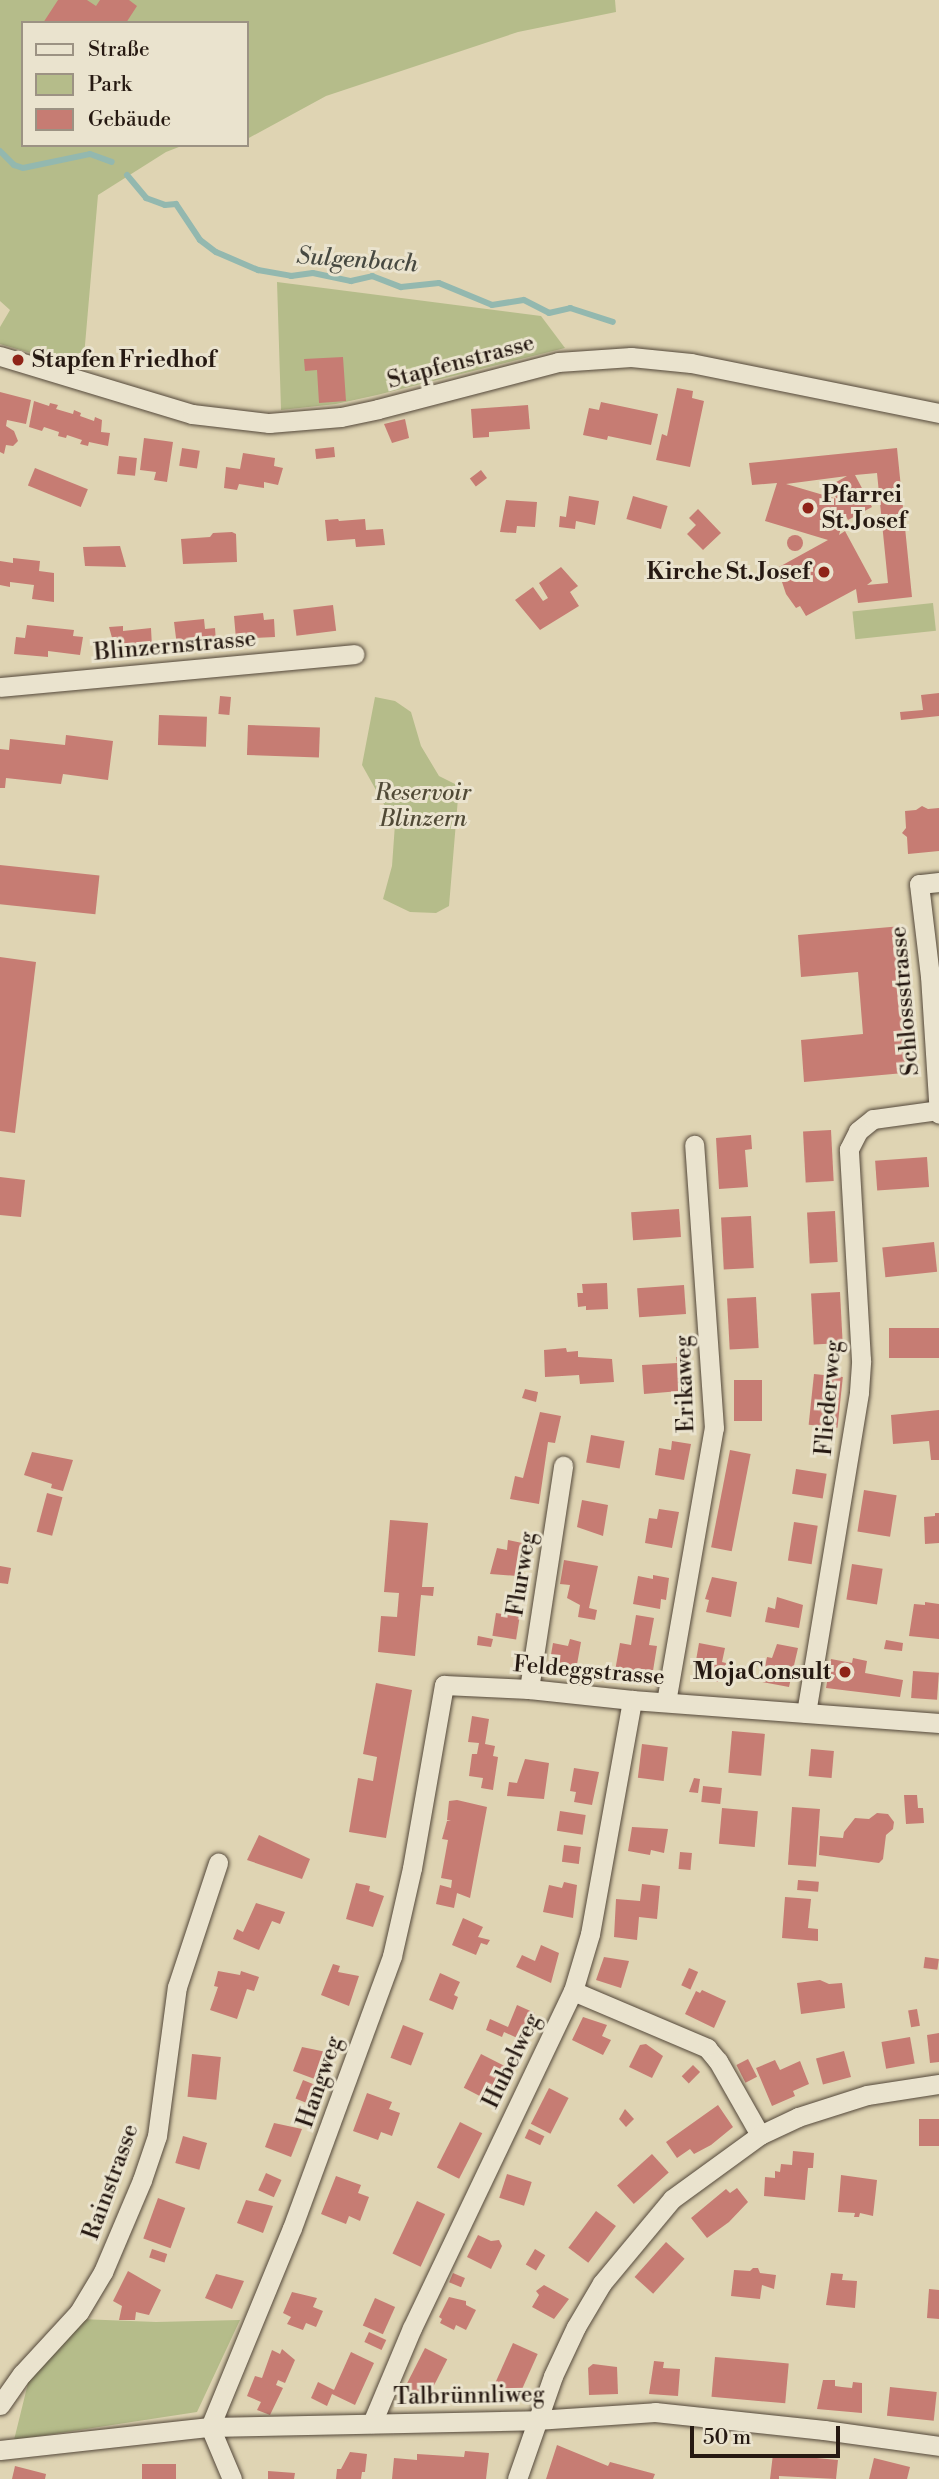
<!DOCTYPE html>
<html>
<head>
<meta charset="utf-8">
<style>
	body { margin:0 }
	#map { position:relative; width:939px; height:2479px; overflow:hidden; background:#dfd4b3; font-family:"Libre Bodoni",serif }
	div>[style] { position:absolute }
	.green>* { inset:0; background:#b5bc8a; transform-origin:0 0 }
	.stream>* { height:6px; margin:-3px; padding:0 3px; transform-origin:3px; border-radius:3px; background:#93b8af }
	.building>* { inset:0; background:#c67c73; transform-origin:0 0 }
	.round { border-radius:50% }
	.roads { filter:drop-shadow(0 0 2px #54483a) drop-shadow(0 0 2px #54483a) }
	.minor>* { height:19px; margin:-9.5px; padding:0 9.5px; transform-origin:9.5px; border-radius:9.5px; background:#eae3ce }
	.dots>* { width:19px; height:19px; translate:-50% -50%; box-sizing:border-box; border:4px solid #eae3ce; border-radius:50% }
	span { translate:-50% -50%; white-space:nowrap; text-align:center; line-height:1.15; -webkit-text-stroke:6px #eae3ce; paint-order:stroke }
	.poi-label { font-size:23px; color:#261912; font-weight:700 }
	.left { translate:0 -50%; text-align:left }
	.right { translate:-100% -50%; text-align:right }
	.street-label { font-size:23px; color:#261912 }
	.park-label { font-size:23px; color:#514a36; font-style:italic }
	.water-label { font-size:24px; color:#474941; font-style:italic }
	.legend { position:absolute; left:21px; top:21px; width:228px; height:126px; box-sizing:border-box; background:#eae3ce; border:2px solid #9c9283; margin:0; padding:9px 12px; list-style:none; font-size:21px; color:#261912 }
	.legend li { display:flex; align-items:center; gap:14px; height:35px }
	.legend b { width:35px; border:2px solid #9c9283 }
	.scale { position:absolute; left:690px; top:2426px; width:150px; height:32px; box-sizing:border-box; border:4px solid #261912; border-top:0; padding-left:9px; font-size:21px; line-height:24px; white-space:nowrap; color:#261912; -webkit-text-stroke:5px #eae3ce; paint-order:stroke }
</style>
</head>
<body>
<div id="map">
	<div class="green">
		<div style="clip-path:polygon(0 0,615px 0,616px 12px,518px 32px,326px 96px,247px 139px,247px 23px,23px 23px,23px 145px,184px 145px,166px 152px,98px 195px,83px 368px,0 344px,0 327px,10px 310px,0 301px)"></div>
		<div style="clip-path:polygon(277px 282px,541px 316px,565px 348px,377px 395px,336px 404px,281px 410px)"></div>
		<div style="left:933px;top:603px;width:28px;height:81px;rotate:84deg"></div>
		<div style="clip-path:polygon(375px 697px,395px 701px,411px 712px,421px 746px,439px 776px,459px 786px,449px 906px,436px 913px,410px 912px,383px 899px,392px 866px,395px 824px,362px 765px)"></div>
		<div style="clip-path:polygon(80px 2319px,156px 2322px,240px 2320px,197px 2412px,14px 2440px,32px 2367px)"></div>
	</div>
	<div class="stream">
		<div style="left:0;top:151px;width:20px;rotate:45deg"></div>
		<div style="left:14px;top:165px;width:9px;rotate:18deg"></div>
		<div style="left:23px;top:168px;width:68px;rotate:-11.8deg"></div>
		<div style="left:90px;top:154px;width:23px;rotate:20deg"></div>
		<div style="left:127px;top:175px;width:30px;rotate:50deg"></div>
		<div style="left:146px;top:198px;width:20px;rotate:20deg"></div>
		<div style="left:165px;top:205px;width:11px;rotate:-5deg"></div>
		<div style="left:176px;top:204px;width:43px;rotate:56.3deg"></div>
		<div style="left:200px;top:240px;width:20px;rotate:37deg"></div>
		<div style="left:216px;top:252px;width:46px;rotate:23.2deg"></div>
		<div style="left:258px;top:270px;width:34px;rotate:10deg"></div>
		<div style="left:291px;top:276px;width:22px;rotate:-8deg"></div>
		<div style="left:313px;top:273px;width:39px;rotate:12deg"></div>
		<div style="left:351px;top:281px;width:22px;rotate:-13deg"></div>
		<div style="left:372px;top:276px;width:31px;rotate:21deg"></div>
		<div style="left:401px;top:287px;width:38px;rotate:-6deg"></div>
		<div style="left:439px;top:283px;width:57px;rotate:22.5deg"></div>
		<div style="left:492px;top:305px;width:32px;rotate:-9deg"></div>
		<div style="left:524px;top:300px;width:28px;rotate:27deg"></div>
		<div style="left:549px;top:313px;width:22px;rotate:-13deg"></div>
		<div style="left:570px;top:308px;width:45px;rotate:18deg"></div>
	</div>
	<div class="building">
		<div style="clip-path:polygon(58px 0,87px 0,96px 6px,100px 0,129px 0,137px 6px,126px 23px,43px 23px)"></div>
		<div style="clip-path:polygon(343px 357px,346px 401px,319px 403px,317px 370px,305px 371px,304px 359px)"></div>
		<div style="clip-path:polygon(677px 388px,693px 391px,692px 398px,704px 401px,690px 467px,656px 460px,662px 434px,667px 436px)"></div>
		<div style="clip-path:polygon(0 392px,31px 400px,26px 424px,7px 420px,6px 426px,14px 431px,18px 441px,13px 446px,6px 445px,4px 454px,0 452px)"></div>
		<div style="clip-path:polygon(34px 401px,49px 406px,50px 403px,58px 405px,56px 409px,73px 414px,74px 410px,81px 413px,80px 416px,94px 421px,95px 417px,102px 420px,101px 432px,110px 433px,108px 446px,89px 442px,88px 446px,80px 444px,82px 440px,67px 435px,66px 438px,58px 436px,59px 432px,44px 427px,42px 431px,29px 427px)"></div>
		<div style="clip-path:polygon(601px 402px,658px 414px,651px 445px,608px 436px,607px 440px,583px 435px,589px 408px,599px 410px)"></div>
		<div style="clip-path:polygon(528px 405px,530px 429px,489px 432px,489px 437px,473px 438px,471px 409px)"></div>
		<div style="clip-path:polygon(405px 419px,409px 438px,392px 443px,384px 424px)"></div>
		<div style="clip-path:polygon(144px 438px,173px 442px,167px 482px,154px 480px,156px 472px,140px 470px)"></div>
		<div style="left:334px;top:447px;width:10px;height:19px;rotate:84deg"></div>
		<div style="left:182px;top:448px;width:18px;height:18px;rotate:9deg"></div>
		<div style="clip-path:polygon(evenodd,897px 448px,912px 597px,858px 603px,856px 589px,806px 616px,800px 606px,796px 608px,786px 594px,781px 579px,784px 576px,779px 567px,828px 540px,765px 521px,777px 483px,752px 485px,749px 463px,897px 448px,877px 473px,888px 583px,867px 585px,872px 581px,845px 531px,839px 535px,845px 514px,848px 520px,872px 507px,855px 475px,877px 473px,897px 448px,847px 476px,829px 486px,837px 499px,786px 484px,847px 476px)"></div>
		<div style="clip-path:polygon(243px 453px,275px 458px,274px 466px,283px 468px,278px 485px,264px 482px,264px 488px,239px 484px,237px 490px,224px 488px,226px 467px,240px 469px)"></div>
		<div style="left:119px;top:456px;width:18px;height:18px;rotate:6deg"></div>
		<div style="left:35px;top:468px;width:57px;height:19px;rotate:22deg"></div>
		<div style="left:481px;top:470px;width:10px;height:14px;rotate:53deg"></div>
		<div style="clip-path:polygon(569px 496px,599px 501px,595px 525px,576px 521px,575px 529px,559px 527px,560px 516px,566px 517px)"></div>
		<div style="left:633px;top:496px;width:36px;height:24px;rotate:16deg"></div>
		<div style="clip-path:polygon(506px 500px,537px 502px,535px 527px,517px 526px,516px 533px,500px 532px)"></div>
		<div style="clip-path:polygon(698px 509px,721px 533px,703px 550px,687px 534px,696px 525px,689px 518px)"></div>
		<div style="clip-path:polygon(338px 519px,339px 521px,365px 519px,366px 530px,383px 529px,385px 545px,356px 547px,355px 539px,327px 541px,325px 520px)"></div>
		<div style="clip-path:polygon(232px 532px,236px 534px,237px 562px,183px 564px,181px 539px,210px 537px,213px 533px)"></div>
		<div class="round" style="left:787px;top:535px;width:16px;height:16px"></div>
		<div style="clip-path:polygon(120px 546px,126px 567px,85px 566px,83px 547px)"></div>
		<div style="clip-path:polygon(13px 558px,40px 561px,39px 571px,54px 573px,54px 602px,32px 599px,34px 585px,10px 582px,10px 587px,0 585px,0 561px,13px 563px)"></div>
		<div style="clip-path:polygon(561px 567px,578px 586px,570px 592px,579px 606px,540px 630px,515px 600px,533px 587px,543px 601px,548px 598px,539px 583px)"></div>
		<div style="left:333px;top:605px;width:26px;height:40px;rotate:83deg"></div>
		<div style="clip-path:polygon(263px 613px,264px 620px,274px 619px,275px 637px,236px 639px,234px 616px)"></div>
		<div style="clip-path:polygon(204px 619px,205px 629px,215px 628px,216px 642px,177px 646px,174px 622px)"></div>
		<div style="clip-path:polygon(27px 625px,74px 630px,73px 636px,83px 637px,80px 655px,48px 651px,48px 657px,14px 654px,16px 637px,25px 638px)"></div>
		<div style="clip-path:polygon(123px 626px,123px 631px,151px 628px,152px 647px,116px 652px,109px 627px)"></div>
		<div style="clip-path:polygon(939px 693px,939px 716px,901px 720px,900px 712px,923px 710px,921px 695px)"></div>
		<div style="left:220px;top:696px;width:11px;height:18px;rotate:5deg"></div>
		<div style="left:159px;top:715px;width:48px;height:30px;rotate:2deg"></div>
		<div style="left:248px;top:725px;width:72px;height:30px;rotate:2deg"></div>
		<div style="clip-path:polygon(66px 735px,113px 741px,108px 780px,63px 774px,61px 784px,6px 778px,5px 788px,0 788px,0 749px,9px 750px,10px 739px,65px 745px)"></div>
		<div style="clip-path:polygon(922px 806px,928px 809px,939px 808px,939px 851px,908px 854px,907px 837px,902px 833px,906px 828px,905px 811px,916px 810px)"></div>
		<div style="left:0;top:865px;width:100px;height:39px;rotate:6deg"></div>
		<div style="clip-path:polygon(902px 926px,915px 1072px,804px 1082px,801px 1040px,863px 1034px,858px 972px,801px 977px,798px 935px)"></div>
		<div style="clip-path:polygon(0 957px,36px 962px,15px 1133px,0 1131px)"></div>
		<div style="left:831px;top:1130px;width:51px;height:28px;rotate:87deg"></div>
		<div style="clip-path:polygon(751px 1135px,752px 1149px,745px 1150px,748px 1187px,719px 1189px,716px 1138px)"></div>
		<div style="left:927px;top:1157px;width:30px;height:52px;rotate:86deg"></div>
		<div style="clip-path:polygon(0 1177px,25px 1180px,21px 1217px,0 1215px)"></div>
		<div style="left:679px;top:1209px;width:28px;height:48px;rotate:86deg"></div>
		<div style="left:835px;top:1211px;width:51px;height:28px;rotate:87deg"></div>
		<div style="left:751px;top:1216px;width:52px;height:30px;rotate:87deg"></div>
		<div style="left:934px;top:1242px;width:30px;height:52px;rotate:84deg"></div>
		<div style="clip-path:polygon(607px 1283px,608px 1309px,586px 1310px,586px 1306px,578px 1307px,577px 1293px,583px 1293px,582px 1284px)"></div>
		<div style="left:684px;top:1285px;width:29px;height:47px;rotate:86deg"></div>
		<div style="left:840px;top:1292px;width:51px;height:29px;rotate:87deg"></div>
		<div style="left:756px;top:1297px;width:51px;height:29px;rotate:87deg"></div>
		<div style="left:939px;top:1328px;width:30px;height:50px;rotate:90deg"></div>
		<div style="clip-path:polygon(566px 1348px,567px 1352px,578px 1351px,578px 1357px,612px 1359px,614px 1382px,580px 1384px,579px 1375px,545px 1377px,544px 1350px)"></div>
		<div style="clip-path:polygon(688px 1356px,692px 1390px,644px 1394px,642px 1365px,677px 1363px,676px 1357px)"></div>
		<div style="left:814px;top:1374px;width:29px;height:51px;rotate:6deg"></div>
		<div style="left:734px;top:1380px;width:28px;height:41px"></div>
		<div style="clip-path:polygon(525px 1389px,538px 1392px,536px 1402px,522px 1398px)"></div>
		<div style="clip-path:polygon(939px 1410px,939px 1460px,931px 1460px,929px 1441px,893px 1444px,891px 1415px)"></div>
		<div style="clip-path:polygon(540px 1412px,561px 1416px,555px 1443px,548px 1442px,539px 1504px,510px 1499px,515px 1476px,523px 1478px)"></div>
		<div style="left:591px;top:1435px;width:34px;height:28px;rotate:10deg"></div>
		<div style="clip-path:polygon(672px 1441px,691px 1444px,684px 1480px,655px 1475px,659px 1448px,671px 1450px)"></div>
		<div style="left:730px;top:1450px;width:21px;height:99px;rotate:11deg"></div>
		<div style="clip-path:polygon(32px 1452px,73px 1460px,63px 1491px,51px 1488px,52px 1484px,24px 1475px)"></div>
		<div style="left:796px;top:1469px;width:31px;height:25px;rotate:9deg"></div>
		<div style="left:864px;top:1490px;width:33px;height:42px;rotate:9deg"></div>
		<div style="left:47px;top:1493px;width:16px;height:40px;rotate:15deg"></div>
		<div style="clip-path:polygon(582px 1500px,608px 1505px,603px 1536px,577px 1527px)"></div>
		<div style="clip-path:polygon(659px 1509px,679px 1512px,672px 1548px,645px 1543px,649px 1518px,657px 1519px)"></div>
		<div style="clip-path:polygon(935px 1513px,939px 1513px,939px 1543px,925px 1544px,924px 1517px,935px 1516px)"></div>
		<div style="clip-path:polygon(390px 1520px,428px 1523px,422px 1587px,434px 1587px,433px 1596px,421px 1595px,415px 1656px,378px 1652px,381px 1616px,397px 1617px,399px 1593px,384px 1592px)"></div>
		<div style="left:794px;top:1522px;width:24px;height:39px;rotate:9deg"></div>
		<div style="clip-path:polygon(508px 1540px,527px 1544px,517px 1576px,490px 1574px,497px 1548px,507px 1550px)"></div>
		<div style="clip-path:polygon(564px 1560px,598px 1566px,589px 1608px,597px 1610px,595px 1620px,578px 1617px,580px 1605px,567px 1598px,570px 1585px,560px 1584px)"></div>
		<div style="left:852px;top:1564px;width:31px;height:36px;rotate:9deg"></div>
		<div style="clip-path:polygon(0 1566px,11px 1568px,8px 1584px,0 1583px)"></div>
		<div style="clip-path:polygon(653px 1575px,669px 1578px,666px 1600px,661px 1599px,660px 1609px,633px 1604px,638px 1576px,653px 1579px)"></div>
		<div style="clip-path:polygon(712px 1577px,737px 1582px,731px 1617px,706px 1612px,709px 1600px,705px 1599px)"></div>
		<div style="clip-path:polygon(777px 1597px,803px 1605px,799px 1628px,765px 1622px,768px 1607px,775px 1609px)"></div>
		<div style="clip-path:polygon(925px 1602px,939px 1604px,939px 1639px,909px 1636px,914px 1604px,925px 1605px)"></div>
		<div style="left:496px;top:1613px;width:24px;height:23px;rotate:9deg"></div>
		<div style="clip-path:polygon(636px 1615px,654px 1618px,649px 1645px,657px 1646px,652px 1677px,615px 1671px,620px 1643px,631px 1645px)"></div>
		<div style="clip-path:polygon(478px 1636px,493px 1639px,491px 1647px,477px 1645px)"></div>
		<div style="clip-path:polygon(570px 1639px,581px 1642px,576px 1670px,549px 1666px,553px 1643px,568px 1646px)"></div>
		<div style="clip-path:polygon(886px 1640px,903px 1643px,902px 1651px,884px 1649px)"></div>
		<div style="clip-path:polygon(699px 1643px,725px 1648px,722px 1662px,726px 1663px,725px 1669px,721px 1668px,718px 1682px,693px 1678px)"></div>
		<div style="clip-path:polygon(777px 1644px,798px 1648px,789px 1687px,762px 1682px,767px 1657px,772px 1658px)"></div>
		<div style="clip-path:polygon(853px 1658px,867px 1661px,865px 1673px,903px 1680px,900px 1697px,826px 1688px,831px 1659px,852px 1663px)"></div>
		<div style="left:913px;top:1671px;width:26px;height:27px;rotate:4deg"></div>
		<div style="clip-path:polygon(376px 1683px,412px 1690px,386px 1838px,349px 1832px,358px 1778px,373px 1781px,377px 1757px,363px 1754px)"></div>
		<div style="clip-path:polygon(472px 1716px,489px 1719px,485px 1744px,495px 1746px,493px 1756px,498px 1757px,493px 1790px,481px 1788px,483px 1778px,469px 1776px,472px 1754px,477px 1754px,479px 1743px,468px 1742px)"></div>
		<div style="left:732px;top:1731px;width:33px;height:42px;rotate:5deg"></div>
		<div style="left:642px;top:1744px;width:26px;height:34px;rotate:7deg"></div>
		<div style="left:811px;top:1749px;width:23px;height:27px;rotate:5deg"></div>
		<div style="clip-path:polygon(525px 1759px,549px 1763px,544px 1799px,507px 1796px,509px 1782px,517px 1783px)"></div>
		<div style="clip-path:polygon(574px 1768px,599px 1772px,592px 1805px,574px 1802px,576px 1792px,570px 1791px)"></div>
		<div style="clip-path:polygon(694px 1778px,700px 1779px,698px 1793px,689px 1792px)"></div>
		<div style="left:703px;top:1786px;width:19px;height:16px;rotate:6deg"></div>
		<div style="clip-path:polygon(904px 1795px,917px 1795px,918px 1808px,923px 1808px,924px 1823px,906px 1824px)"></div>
		<div style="clip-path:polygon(457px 1800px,487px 1807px,470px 1898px,457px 1893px,454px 1908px,436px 1904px,440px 1885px,451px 1888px,452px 1880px,441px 1878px,448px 1840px,442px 1839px,447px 1821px,451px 1821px,447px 1820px,449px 1801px)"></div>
		<div style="left:792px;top:1807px;width:28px;height:58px;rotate:4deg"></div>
		<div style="left:722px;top:1808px;width:36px;height:36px;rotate:5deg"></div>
		<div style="left:560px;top:1811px;width:26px;height:20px;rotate:9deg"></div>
		<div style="clip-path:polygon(877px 1813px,888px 1814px,894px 1822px,893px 1829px,886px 1835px,883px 1859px,879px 1863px,819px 1855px,820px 1836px,843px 1838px,844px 1832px,855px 1818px,869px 1819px)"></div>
		<div style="clip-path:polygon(632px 1827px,668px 1829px,664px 1853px,651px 1850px,650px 1855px,628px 1851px)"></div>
		<div style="clip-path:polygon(259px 1835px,310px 1859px,302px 1879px,247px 1860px)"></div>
		<div style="left:564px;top:1845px;width:17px;height:17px;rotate:7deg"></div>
		<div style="left:680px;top:1852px;width:12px;height:17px;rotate:5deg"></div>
		<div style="left:798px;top:1880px;width:21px;height:10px;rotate:5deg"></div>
		<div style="clip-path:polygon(564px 1882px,577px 1885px,573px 1918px,543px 1912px,549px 1885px,562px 1888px)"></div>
		<div style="clip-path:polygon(356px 1883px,370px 1886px,369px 1891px,384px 1896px,373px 1927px,346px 1919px)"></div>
		<div style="clip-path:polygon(642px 1884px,660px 1886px,657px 1919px,639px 1917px,637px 1940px,614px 1937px,616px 1899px,640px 1901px)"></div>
		<div style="clip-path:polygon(785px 1897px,811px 1899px,808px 1928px,818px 1929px,818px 1941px,782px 1938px)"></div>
		<div style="clip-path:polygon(256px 1903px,285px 1912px,280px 1924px,272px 1921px,259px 1950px,233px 1939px,237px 1929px,243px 1932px)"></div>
		<div style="clip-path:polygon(463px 1918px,483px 1927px,478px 1937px,490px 1940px,487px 1945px,481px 1943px,476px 1955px,452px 1945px)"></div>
		<div style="clip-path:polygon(541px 1945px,559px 1953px,551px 1983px,516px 1967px,522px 1955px,535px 1961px)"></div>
		<div style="clip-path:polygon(604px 1957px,629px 1961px,621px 1988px,596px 1980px)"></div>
		<div style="left:925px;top:1957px;width:14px;height:11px;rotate:8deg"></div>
		<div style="clip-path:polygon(333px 1964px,340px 1966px,338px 1972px,359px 1976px,349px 2006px,321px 1995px)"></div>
		<div style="left:689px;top:1968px;width:10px;height:19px;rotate:24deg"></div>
		<div style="clip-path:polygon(218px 1971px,240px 1975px,241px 1971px,259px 1977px,254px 1991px,247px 1989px,237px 2019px,210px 2010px,218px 1987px,214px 1986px)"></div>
		<div style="clip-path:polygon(440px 1973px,460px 1982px,454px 1995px,458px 1997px,453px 2010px,429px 2000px)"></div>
		<div style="clip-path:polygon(820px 1980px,829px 1984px,842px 1983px,845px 2008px,801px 2014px,797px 1983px)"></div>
		<div style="clip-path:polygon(702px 1990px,726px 2001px,714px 2028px,685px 2014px,696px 1991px,700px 1993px)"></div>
		<div style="clip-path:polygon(517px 2005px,535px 2013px,526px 2042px,504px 2032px,502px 2037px,486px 2030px,490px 2019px,508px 2027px)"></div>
		<div style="left:917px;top:2009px;width:17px;height:9px;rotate:80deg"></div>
		<div style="clip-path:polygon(583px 2017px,607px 2025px,602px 2036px,611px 2040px,603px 2055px,572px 2040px)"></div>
		<div style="left:403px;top:2025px;width:22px;height:35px;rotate:21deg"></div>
		<div style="clip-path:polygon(939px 2033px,939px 2062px,930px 2063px,927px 2035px)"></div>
		<div style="left:910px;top:2037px;width:27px;height:29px;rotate:80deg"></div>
		<div style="clip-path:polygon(646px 2044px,663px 2056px,652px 2078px,629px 2067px,640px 2045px)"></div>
		<div style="clip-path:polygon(302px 2047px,331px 2053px,320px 2081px,293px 2071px)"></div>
		<div style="left:844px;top:2051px;width:27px;height:29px;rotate:75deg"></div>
		<div style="left:192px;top:2054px;width:29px;height:43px;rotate:6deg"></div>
		<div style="left:481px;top:2054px;width:31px;height:38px;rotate:27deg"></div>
		<div style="left:748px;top:2059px;width:20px;height:13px;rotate:63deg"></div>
		<div style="clip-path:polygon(775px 2060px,780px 2070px,800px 2061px,809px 2084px,793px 2091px,795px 2096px,772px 2106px,756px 2068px)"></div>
		<div style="left:693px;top:2065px;width:10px;height:16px;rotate:45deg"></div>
		<div style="left:303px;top:2080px;width:16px;height:20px;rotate:22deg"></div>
		<div style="left:549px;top:2088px;width:22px;height:40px;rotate:27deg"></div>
		<div style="clip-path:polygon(367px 2093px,392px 2102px,389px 2109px,400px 2113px,392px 2136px,381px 2132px,378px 2140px,353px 2131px)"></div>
		<div style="clip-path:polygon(718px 2105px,733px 2127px,711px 2145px,694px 2154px,690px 2149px,677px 2158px,666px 2142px)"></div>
		<div style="clip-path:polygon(625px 2109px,634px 2119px,626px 2127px,619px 2119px)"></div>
		<div style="left:939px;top:2119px;width:27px;height:20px;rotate:90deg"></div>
		<div style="left:460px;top:2122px;width:25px;height:51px;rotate:27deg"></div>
		<div style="clip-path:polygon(274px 2123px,302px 2129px,291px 2157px,265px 2147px)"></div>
		<div style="left:529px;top:2129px;width:17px;height:10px;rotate:25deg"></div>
		<div style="left:183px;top:2136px;width:25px;height:28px;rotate:16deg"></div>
		<div style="clip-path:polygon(793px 2151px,814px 2153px,813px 2168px,808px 2168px,805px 2200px,764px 2196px,765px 2177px,775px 2178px,775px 2171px,780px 2172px,781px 2164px,792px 2165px)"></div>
		<div style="left:652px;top:2154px;width:25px;height:47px;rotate:48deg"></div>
		<div style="left:266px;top:2173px;width:17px;height:19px;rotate:24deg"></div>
		<div style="left:507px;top:2174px;width:26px;height:25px;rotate:18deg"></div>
		<div style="clip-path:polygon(841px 2175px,877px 2180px,873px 2216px,860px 2213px,859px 2217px,854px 2217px,855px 2213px,838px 2212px)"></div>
		<div style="clip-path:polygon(336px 2176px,361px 2185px,358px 2193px,369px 2197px,360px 2221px,349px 2216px,346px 2224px,321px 2214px)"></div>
		<div style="clip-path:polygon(737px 2188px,748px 2202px,729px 2222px,707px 2238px,691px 2218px,726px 2189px,730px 2193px)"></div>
		<div style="left:158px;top:2198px;width:29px;height:43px;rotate:20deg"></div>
		<div style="clip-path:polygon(246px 2200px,273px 2206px,263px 2233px,237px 2223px)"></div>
		<div style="left:417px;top:2201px;width:31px;height:58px;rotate:25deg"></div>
		<div style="left:596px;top:2211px;width:25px;height:46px;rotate:37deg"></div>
		<div style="clip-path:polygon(478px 2235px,491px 2241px,499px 2240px,502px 2246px,491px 2269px,467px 2257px)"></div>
		<div style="left:666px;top:2242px;width:25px;height:47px;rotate:42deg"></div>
		<div style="left:152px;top:2249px;width:16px;height:9px;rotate:18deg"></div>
		<div style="left:535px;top:2249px;width:12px;height:18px;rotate:31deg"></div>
		<div style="clip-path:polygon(753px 2268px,758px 2268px,760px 2273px,776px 2275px,774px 2289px,762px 2285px,760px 2299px,731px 2296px,734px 2270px,750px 2271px)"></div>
		<div style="clip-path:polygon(128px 2271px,161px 2290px,149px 2315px,136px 2312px,135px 2320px,119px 2320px,122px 2306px,113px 2301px)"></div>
		<div style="left:453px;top:2273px;width:13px;height:10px;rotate:23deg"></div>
		<div style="clip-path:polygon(831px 2273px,843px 2274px,842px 2280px,857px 2281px,855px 2308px,826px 2305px)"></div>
		<div style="clip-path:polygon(216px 2274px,244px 2281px,232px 2309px,205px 2298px)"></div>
		<div style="clip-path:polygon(544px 2285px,569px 2299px,554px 2319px,532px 2307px,539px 2295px,536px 2291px)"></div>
		<div style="clip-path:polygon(929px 2289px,939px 2290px,939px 2319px,927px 2318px)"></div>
		<div style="clip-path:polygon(292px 2292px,317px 2298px,313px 2307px,323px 2311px,316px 2327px,306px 2323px,303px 2330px,287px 2324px,291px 2317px,283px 2313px)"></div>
		<div style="clip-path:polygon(449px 2297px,466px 2301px,466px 2305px,476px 2310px,466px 2330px,456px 2325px,454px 2330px,440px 2323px,442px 2319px,439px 2317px)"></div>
		<div style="left:375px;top:2298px;width:22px;height:30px;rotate:24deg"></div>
		<div style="left:369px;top:2332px;width:19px;height:11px;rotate:25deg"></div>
		<div style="left:513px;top:2343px;width:27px;height:47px;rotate:24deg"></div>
		<div style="left:425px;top:2348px;width:25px;height:47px;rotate:27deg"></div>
		<div style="clip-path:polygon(282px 2349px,295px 2360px,285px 2383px,278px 2380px,276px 2385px,283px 2388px,270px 2415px,257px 2410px,261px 2402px,247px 2396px,255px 2376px,262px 2378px,272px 2350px,280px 2354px)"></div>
		<div style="clip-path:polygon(351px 2352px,374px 2363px,355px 2405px,332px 2394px,327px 2406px,311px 2398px,318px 2382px,334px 2390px)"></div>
		<div style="left:715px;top:2357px;width:74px;height:40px;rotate:5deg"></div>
		<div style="clip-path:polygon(654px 2361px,664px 2362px,663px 2368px,680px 2369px,678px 2396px,649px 2394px)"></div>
		<div style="clip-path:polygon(593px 2364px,617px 2367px,618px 2394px,589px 2395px,588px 2368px)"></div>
		<div style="clip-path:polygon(823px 2380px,835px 2380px,835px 2386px,842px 2387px,852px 2388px,853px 2382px,862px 2383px,862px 2413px,817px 2409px)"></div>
		<div style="left:890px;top:2387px;width:47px;height:29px;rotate:6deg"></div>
		<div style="clip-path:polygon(557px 2445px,608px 2466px,610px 2462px,655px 2474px,653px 2479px,546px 2479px)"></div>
		<div style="clip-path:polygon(465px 2451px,489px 2453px,486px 2479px,392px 2479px,394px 2458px,417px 2460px,417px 2454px,464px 2457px)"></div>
		<div style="clip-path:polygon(350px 2452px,367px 2454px,365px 2472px,362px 2472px,361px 2479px,336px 2479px,337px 2469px,341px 2469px)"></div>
		<div style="clip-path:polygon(773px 2454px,838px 2460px,836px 2479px,779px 2476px,779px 2479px,770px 2479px)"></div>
		<div style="clip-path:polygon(874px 2458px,910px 2467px,907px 2479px,869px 2479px)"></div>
		<div style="left:142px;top:2464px;width:34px;height:16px"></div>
		<div style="clip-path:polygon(15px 2466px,46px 2474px,45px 2479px,12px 2479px)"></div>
		<div style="clip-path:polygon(268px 2471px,295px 2473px,294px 2479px,268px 2479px)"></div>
	</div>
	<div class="roads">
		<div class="minor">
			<div style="left:0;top:356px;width:201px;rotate:16.8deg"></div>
			<div style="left:192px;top:414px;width:78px;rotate:6.7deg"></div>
			<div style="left:269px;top:423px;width:72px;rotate:-4.8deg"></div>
			<div style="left:341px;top:417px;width:38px;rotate:-12deg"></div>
			<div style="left:378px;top:409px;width:186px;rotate:-14.6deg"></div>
			<div style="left:558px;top:362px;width:73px;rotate:-3.9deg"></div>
			<div style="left:631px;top:357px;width:60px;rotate:5.7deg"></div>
			<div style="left:691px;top:363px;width:253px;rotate:11.4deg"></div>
			<div style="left:0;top:687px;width:356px;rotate:-5.3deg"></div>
			<div style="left:939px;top:882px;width:20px;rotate:174deg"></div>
			<div style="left:919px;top:884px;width:93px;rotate:83.2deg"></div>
			<div style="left:930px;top:976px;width:138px;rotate:86.3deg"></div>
			<div style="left:529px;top:1689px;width:226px;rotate:-81.3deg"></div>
			<div style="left:666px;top:1702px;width:278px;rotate:-80.1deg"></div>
			<div style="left:714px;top:1428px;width:284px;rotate:-94deg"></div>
			<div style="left:806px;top:1713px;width:325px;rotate:-80.6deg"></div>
			<div style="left:859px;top:1392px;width:32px;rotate:-86deg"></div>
			<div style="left:861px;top:1360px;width:211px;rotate:-93.3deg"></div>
			<div style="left:849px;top:1149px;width:20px;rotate:-63deg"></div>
			<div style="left:858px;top:1131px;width:19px;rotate:-39deg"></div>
			<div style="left:873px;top:1119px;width:67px;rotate:-7.8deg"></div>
			<div style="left:573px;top:1991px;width:146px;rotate:23deg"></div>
			<div style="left:707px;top:2048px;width:17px;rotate:50deg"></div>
			<div style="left:718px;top:2061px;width:85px;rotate:60.4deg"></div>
			<div style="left:0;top:2405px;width:38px;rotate:-55deg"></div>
			<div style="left:22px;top:2374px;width:84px;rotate:-47.4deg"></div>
			<div style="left:79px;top:2312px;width:47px;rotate:-59deg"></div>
			<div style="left:103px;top:2272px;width:100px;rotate:-67deg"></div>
			<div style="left:142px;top:2180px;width:46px;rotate:-71.2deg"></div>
			<div style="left:157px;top:2136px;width:150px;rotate:-82.4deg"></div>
			<div style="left:177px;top:1987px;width:131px;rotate:-71.7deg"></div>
			<div style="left:372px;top:2423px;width:103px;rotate:-67.2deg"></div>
			<div style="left:412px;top:2328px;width:373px;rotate:-64.5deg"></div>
			<div style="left:573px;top:1991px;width:59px;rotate:-73.4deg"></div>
			<div style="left:590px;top:1934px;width:238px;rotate:-79.8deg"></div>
			<div style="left:0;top:2450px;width:211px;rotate:-6.3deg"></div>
			<div style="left:210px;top:2427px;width:326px;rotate:-1.2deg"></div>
			<div style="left:536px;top:2420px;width:119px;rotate:-3.8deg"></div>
			<div style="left:655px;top:2412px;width:170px;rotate:6.1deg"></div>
			<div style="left:824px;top:2430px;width:116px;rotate:7.9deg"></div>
			<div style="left:232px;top:2479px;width:56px;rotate:-112.9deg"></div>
			<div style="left:210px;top:2427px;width:215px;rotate:-67.6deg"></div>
			<div style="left:292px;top:2228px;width:290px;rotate:-69.8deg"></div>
			<div style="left:392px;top:1956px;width:90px;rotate:-77.2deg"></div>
			<div style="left:412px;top:1868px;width:186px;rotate:-80.1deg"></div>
			<div style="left:444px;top:1685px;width:85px;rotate:2.7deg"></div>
			<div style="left:529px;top:1689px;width:104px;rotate:6.1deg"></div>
			<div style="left:632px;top:1700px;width:308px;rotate:4.3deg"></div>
			<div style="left:517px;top:2479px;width:109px;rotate:-70.7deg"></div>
			<div style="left:553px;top:2376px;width:54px;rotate:-64.9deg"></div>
			<div style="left:576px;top:2327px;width:51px;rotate:-59.4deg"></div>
			<div style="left:602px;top:2283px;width:109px;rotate:-50.2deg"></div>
			<div style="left:672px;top:2199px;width:109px;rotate:-36deg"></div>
			<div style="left:760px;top:2135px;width:42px;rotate:-25.3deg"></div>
			<div style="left:798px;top:2117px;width:72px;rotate:-17.7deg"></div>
			<div style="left:867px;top:2095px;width:73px;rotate:-8.7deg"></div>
		</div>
	</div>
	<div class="dots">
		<div style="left:18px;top:360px;background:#8f2418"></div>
		<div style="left:808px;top:508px;background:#8f2418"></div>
		<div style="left:824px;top:572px;background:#8f2418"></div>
		<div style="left:845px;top:1672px;background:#8f2418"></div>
	</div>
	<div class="poi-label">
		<span class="left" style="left:32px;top:360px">Stapfen Friedhof</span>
		<span class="left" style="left:822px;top:508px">Pfarrei<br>St. Josef</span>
		<span class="right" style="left:810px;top:572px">Kirche St. Josef</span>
		<span class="right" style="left:831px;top:1672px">MojaConsult</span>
	</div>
	<div class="street-label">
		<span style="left:461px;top:362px;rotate:-15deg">Stapfenstrasse</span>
		<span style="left:175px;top:646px;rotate:-5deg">Blinzernstrasse</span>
		<span style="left:905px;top:1001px;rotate:-95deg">Schlossstrasse</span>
		<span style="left:685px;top:1384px;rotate:-92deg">Erikaweg</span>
		<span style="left:829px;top:1398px;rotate:-85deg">Fliederweg</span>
		<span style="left:522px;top:1574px;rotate:-81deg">Flurweg</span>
		<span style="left:589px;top:1671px;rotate:5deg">Feldeggstrasse</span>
		<span style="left:512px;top:2061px;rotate:-64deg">Hubelweg</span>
		<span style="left:320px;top:2082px;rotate:-71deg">Hangweg</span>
		<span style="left:111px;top:2182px;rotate:-70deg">Rainstrasse</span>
		<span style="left:469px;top:2396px;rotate:-1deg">Talbrünnliweg</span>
	</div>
	<div class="park-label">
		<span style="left:423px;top:806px">Reservoir<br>Blinzern</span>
	</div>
	<div class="water-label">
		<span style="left:357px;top:261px;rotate:4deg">Sulgenbach</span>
	</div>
	<ul class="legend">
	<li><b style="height:9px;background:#eae3ce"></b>Straße</li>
	<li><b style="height:19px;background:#b5bc8a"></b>Park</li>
	<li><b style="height:19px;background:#c67c73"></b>Gebäude</li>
	</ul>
	<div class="scale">50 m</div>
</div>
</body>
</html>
